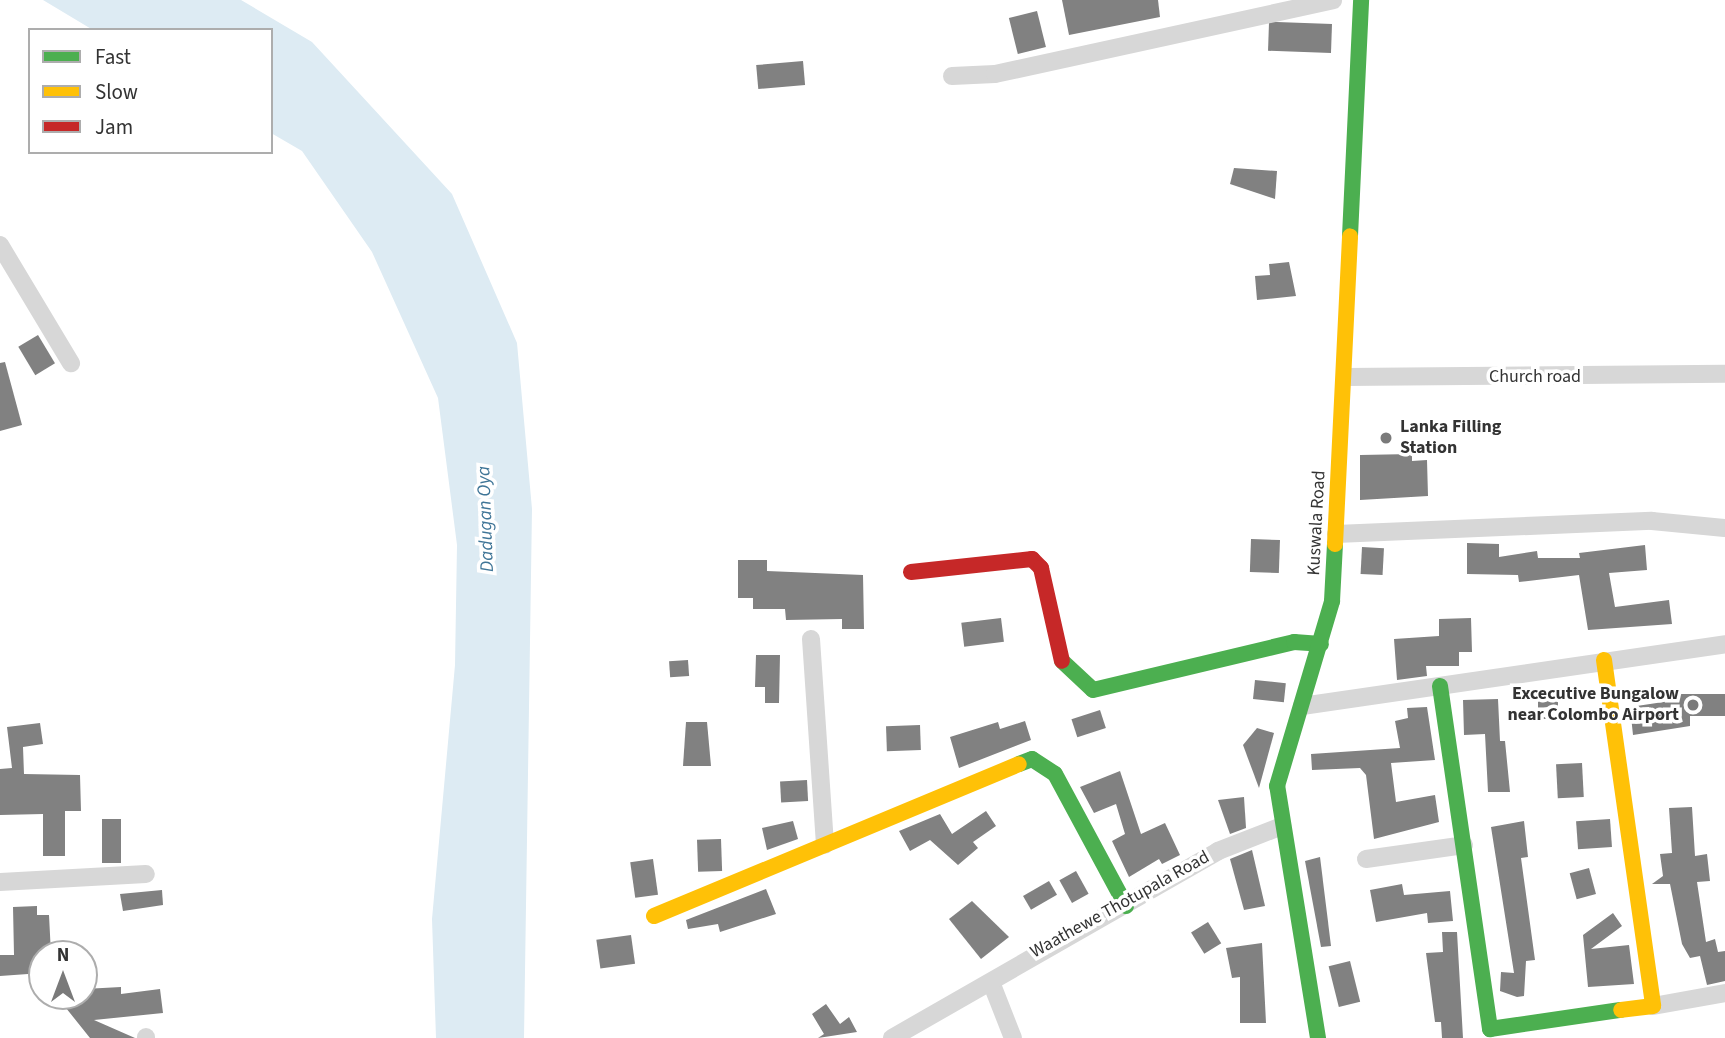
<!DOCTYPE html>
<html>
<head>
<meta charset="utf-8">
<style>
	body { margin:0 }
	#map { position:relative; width:1725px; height:1038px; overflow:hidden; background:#fff; font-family:"Source Sans 3",sans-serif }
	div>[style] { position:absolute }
	.water>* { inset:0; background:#ddebf3 }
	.building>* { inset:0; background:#818181; transform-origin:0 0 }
	.street>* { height:18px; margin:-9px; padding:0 9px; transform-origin:9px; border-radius:9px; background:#d7d7d7 }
	.fast>* { height:16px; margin:-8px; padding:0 8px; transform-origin:8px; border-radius:8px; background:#4caf50 }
	.slow>* { height:16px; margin:-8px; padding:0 8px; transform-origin:8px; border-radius:8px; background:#ffc107 }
	.jam>* { height:16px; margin:-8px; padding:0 8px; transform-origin:8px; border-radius:8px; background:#c62828 }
	.dots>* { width:19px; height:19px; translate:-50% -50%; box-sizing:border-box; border:4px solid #fff; border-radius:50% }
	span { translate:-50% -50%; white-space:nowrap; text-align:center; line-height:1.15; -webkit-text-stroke:7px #fff; paint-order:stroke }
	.street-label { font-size:18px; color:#333 }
	.poi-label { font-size:18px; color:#333; font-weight:700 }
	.left { translate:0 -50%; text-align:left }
	.right { translate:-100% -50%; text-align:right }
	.water-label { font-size:19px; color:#3f7597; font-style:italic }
	.legend { position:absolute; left:28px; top:28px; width:245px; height:126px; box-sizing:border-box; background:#fff; border:2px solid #adadad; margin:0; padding:9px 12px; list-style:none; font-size:21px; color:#333 }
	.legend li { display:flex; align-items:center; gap:14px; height:35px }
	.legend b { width:35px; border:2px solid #adadad }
	.north { position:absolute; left:28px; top:940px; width:70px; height:70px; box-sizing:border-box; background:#fff; border:2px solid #adadad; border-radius:50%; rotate:0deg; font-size:19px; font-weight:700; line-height:28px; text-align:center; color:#333 }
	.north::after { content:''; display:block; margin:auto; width:24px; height:32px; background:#7a7a7a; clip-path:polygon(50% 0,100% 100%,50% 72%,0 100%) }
</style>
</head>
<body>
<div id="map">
	<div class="water">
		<div style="clip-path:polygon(43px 0,241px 0,312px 42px,452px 194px,517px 343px,532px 509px,524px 1038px,436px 1038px,432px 919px,455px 665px,457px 545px,438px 398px,372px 252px,302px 151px,271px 133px,271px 30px,93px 30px)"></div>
	</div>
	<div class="building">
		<div style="clip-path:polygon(1062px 0,1158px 0,1160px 17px,1069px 35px)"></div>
		<div style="left:1037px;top:11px;width:37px;height:29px;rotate:76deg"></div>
		<div style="left:1332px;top:24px;width:29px;height:63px;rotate:92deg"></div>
		<div style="left:803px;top:61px;width:24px;height:47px;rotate:85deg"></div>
		<div style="clip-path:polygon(1234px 168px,1277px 171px,1275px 199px,1230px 184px)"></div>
		<div style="clip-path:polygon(1289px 262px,1296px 296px,1257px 300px,1255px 276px,1270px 275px,1269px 264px)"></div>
		<div style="left:38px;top:335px;width:33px;height:23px;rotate:59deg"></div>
		<div style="clip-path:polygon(5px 362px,22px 425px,0 431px,0 363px)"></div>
		<div style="clip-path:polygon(1412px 454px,1412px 461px,1427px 460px,1428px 496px,1360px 500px,1360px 455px)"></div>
		<div style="left:1251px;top:539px;width:29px;height:33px;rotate:2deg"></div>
		<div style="clip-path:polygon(1467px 543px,1499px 544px,1499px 557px,1537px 551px,1538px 558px,1580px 558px,1579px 553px,1645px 545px,1647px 570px,1609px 573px,1615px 607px,1669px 600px,1672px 624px,1588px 630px,1579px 575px,1519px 582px,1518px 575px,1467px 574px)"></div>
		<div style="left:1362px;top:547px;width:22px;height:27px;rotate:3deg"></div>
		<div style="clip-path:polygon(738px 560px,767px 560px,767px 571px,863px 575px,864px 629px,842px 629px,842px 619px,786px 620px,785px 609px,753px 609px,753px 598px,738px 598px)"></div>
		<div style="left:1001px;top:618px;width:24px;height:40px;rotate:83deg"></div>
		<div style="clip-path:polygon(1471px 618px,1472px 652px,1459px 652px,1459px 666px,1426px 666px,1427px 676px,1397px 680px,1394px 639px,1439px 636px,1439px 619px)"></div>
		<div style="clip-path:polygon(756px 655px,780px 655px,779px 703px,765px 703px,765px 687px,755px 687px)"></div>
		<div style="left:688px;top:660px;width:16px;height:19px;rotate:86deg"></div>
		<div style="left:1255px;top:680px;width:31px;height:19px;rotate:6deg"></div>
		<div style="left:1538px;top:690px;width:20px;height:29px"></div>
		<div style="clip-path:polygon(1669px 694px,1725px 694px,1725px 716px,1690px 716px,1690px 726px,1633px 735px,1630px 707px,1670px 701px)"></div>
		<div style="clip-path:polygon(1498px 699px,1500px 741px,1505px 741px,1510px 792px,1488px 792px,1485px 734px,1464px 735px,1463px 700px)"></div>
		<div style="clip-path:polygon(1427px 707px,1435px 760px,1391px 763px,1396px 802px,1435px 795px,1439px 822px,1374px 839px,1366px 775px,1360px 768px,1312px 770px,1311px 754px,1400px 748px,1395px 721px,1408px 718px,1407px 708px)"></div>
		<div style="left:1100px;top:710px;width:19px;height:30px;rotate:72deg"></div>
		<div style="clip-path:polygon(1025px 721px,1031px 740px,959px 768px,950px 737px,998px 722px,1000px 729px)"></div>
		<div style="clip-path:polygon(686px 722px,707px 722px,711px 766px,683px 766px)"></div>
		<div style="clip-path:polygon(40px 723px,43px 744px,23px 747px,24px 774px,80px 775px,81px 811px,65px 811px,65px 856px,43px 856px,43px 814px,0 815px,0 769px,12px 768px,7px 727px)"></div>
		<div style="left:920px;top:725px;width:25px;height:34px;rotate:88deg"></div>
		<div style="clip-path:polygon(1257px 728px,1274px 733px,1259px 788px,1243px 745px)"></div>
		<div style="left:1582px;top:763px;width:34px;height:26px;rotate:87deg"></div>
		<div style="clip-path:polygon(1120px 771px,1141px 834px,1165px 823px,1180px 855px,1162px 864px,1159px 859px,1129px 877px,1112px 841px,1125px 834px,1116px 804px,1094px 813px,1080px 787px)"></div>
		<div style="left:807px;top:780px;width:21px;height:27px;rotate:87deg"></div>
		<div style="clip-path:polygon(1244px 797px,1246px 828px,1230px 834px,1218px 800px)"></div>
		<div style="clip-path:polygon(1692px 807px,1695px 856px,1707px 854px,1710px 881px,1697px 882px,1706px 942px,1715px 939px,1718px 952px,1725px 951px,1725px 981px,1707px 985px,1700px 956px,1690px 958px,1682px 944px,1670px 884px,1652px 884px,1663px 876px,1660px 854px,1672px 853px,1669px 808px)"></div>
		<div style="clip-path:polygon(986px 811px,996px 826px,973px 842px,978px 848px,958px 865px,930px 840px,910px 851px,899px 831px,940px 814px,952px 834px)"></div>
		<div style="left:102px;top:819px;width:19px;height:44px"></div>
		<div style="left:1610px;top:819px;width:28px;height:34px;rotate:86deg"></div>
		<div style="clip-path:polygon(793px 821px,798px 839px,767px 850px,762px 828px)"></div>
		<div style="clip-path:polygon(1524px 821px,1528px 857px,1521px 858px,1535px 960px,1526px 961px,1524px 996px,1517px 997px,1500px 991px,1501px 972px,1514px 973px,1491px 827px)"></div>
		<div style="left:721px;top:839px;width:32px;height:24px;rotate:88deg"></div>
		<div style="clip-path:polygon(1252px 850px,1265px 906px,1244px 910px,1230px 859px)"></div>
		<div style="clip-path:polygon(1320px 857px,1331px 946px,1321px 947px,1305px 861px)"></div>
		<div style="left:653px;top:859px;width:36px;height:23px;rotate:82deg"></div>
		<div style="left:1589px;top:868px;width:27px;height:20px;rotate:75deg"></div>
		<div style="left:1076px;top:871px;width:26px;height:19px;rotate:61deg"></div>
		<div style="left:1049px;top:881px;width:16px;height:30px;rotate:60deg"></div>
		<div style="clip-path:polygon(1402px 884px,1404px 895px,1450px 891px,1453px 921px,1428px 923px,1427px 913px,1376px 922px,1370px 890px)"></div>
		<div style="clip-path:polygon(766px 889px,776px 914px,720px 932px,718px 924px,688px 929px,686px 920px)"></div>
		<div style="clip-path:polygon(162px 890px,163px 905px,123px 911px,120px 894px)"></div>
		<div style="clip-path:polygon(972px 901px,1009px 937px,981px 959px,949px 919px)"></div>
		<div style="clip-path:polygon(37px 906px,37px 915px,49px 915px,51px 954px,42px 954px,42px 973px,0 976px,0 955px,14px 955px,13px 907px)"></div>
		<div style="clip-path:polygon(1613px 913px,1622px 926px,1591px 949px,1629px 945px,1634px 984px,1588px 987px,1583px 935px)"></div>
		<div style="left:1208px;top:922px;width:25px;height:20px;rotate:58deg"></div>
		<div style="clip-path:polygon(1442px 932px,1457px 932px,1463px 1038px,1442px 1038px,1441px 1022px,1435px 1022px,1426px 953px,1443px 952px)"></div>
		<div style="left:631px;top:935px;width:29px;height:35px;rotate:82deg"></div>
		<div style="clip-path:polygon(1262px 943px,1266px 1023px,1240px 1023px,1240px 977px,1232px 978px,1226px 948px)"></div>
		<div style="left:1350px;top:961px;width:42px;height:22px;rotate:76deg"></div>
		<div style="clip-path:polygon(121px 987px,121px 994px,160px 989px,163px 1013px,94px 1020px,135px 1038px,90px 1038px,66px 1008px,84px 996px,84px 989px)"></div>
		<div style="clip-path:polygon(826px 1004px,840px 1024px,849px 1017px,857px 1032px,818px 1038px,824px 1034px,812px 1014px)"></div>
	</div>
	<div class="street">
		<div style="left:952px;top:76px;width:43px;rotate:-2.7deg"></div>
		<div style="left:995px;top:74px;width:346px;rotate:-12.3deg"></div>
		<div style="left:0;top:245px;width:138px;rotate:59deg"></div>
		<div style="left:1345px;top:377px;width:380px;rotate:-0.5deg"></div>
		<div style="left:1336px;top:534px;width:316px;rotate:-2.4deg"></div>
		<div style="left:1652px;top:521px;width:73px;rotate:5.5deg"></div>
		<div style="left:811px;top:639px;width:206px;rotate:86.1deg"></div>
		<div style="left:1302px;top:706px;width:428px;rotate:-8.3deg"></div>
		<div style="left:1366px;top:859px;width:99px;rotate:-8.1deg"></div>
		<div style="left:0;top:882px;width:146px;rotate:-3.1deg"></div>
		<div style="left:991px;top:982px;width:60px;rotate:68.6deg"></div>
		<div style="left:1653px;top:1006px;width:73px;rotate:-10.2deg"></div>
		<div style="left:146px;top:1038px;width:1px;rotate:-90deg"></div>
		<div style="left:892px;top:1038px;width:376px;rotate:-29.8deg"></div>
		<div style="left:1218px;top:851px;width:69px;rotate:-21.3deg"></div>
	</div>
	<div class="fast">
		<div style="left:1350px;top:236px;width:236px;rotate:-87.3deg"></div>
		<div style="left:1062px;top:661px;width:42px;rotate:43.1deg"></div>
		<div style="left:1093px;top:690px;width:207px;rotate:-13.4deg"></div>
		<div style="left:1294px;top:642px;width:27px;rotate:4deg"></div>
		<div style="left:1440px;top:686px;width:347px;rotate:81.7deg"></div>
		<div style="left:1490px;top:1029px;width:132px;rotate:-8.3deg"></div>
		<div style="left:1019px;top:764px;width:14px;rotate:-21deg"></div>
		<div style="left:1032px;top:759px;width:27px;rotate:33deg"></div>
		<div style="left:1055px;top:774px;width:150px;rotate:61.7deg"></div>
		<div style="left:1318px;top:1038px;width:255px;rotate:-99.2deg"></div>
		<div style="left:1277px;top:786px;width:193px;rotate:-73.4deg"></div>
		<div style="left:1332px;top:601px;width:57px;rotate:-87deg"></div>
	</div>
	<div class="slow">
		<div style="left:1335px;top:544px;width:308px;rotate:-87.2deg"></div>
		<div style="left:1604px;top:660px;width:349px;rotate:81.9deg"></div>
		<div style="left:1653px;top:1006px;width:32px;rotate:173deg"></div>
		<div style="left:654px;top:916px;width:395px;rotate:-22.6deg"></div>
	</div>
	<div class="jam">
		<div style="left:911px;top:572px;width:122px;rotate:-6.1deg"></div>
		<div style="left:1032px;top:559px;width:13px;rotate:45deg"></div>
		<div style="left:1041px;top:568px;width:95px;rotate:77.3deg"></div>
	</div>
	<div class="dots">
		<div style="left:1386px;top:438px;background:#7a7a7a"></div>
		<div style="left:1693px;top:705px;background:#7a7a7a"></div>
	</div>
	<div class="street-label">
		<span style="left:1535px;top:377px">Church road</span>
		<span style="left:1317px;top:523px;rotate:-87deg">Kuswala Road</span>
		<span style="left:1120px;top:905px;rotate:-29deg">Waathewe Thotupala Road</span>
	</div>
	<div class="poi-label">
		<span class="left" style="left:1400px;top:438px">Lanka Filling<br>Station</span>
		<span class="right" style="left:1679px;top:705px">Excecutive Bungalow<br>near Colombo Airport</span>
	</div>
	<div class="water-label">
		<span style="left:486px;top:519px;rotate:-92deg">Dadugan Oya</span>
	</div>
	<ul class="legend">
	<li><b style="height:9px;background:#4caf50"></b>Fast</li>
	<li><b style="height:9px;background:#ffc107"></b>Slow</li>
	<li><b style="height:9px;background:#c62828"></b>Jam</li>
	</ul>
	<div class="north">N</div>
</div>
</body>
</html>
